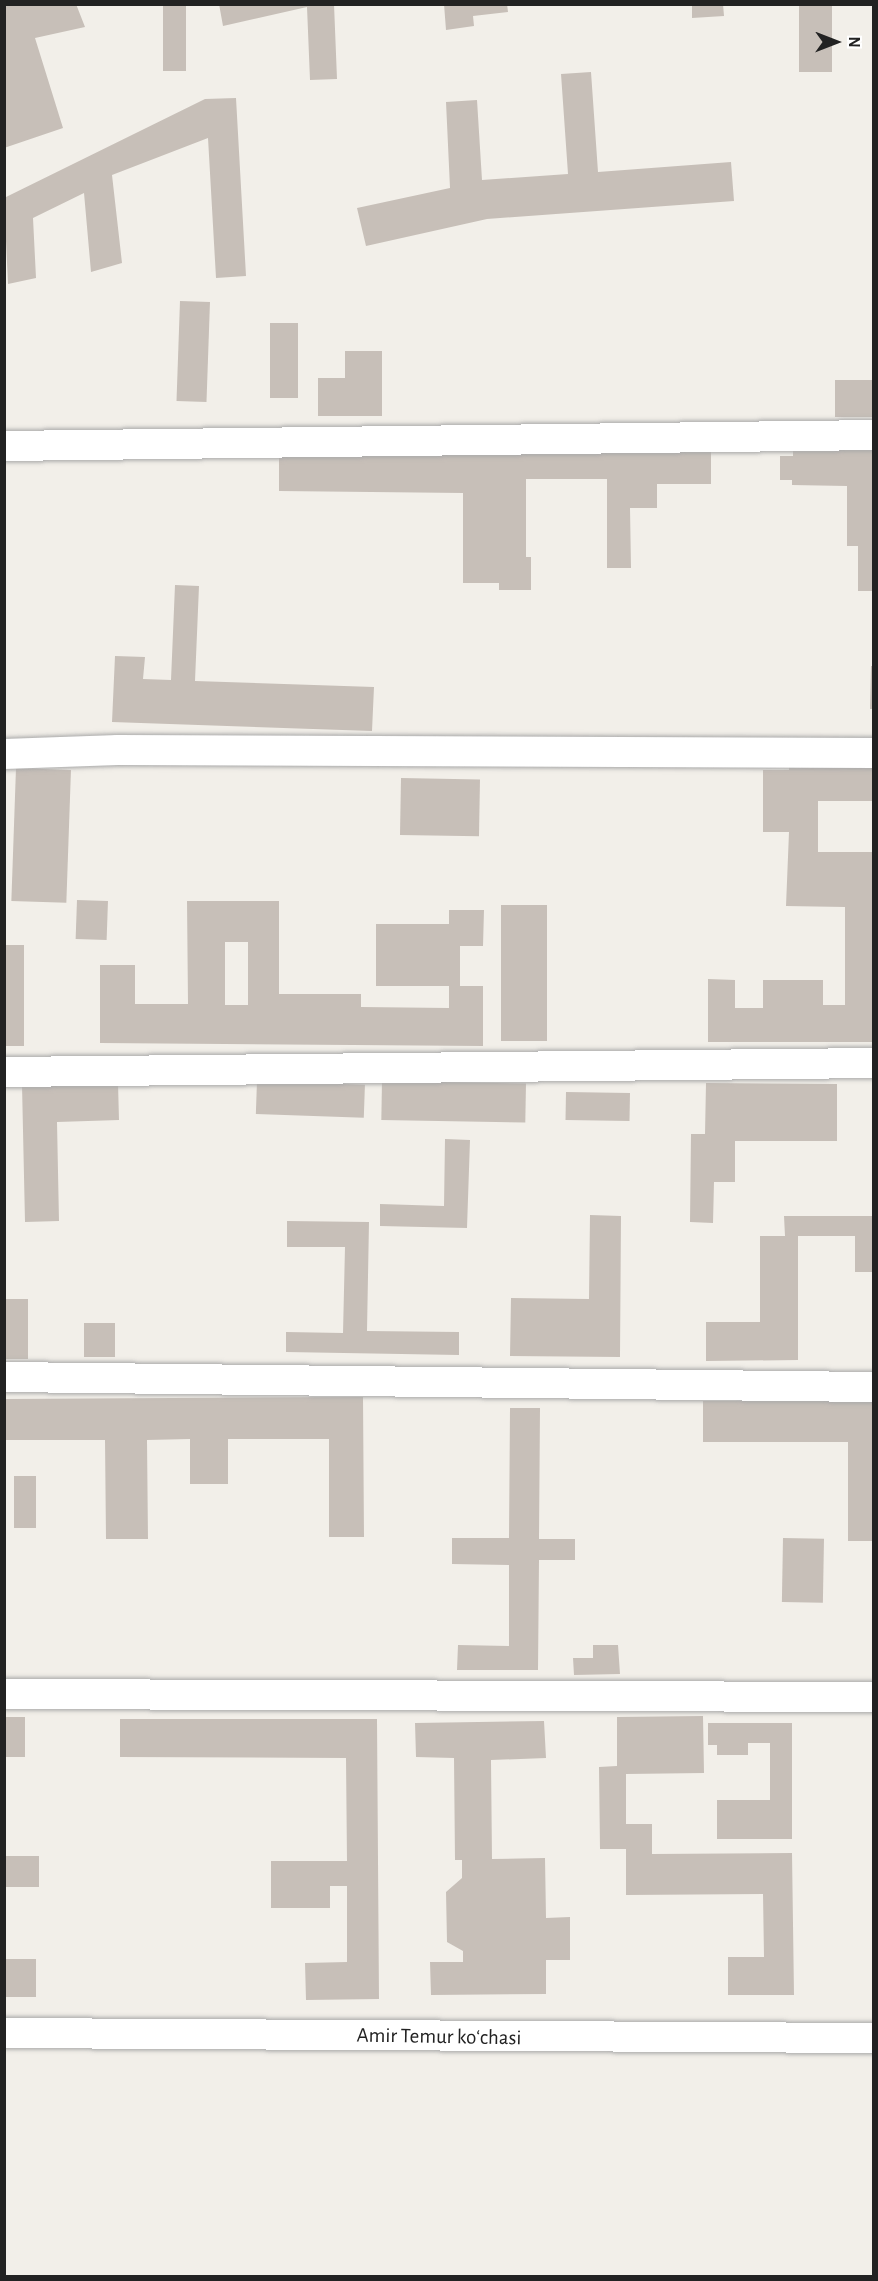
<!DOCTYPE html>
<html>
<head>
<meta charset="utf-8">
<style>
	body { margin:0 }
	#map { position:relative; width:878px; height:2281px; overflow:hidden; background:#f2efe9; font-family:"Alegreya Sans",sans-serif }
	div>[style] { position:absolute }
	.building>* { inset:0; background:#c7bfb8; transform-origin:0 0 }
	.roads { filter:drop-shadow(0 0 2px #a9a9a9) drop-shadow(0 0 2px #a9a9a9) }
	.minor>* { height:30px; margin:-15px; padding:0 15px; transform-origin:15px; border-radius:15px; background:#fff }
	span { translate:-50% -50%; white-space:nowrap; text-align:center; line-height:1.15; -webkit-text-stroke:5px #fff; paint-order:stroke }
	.street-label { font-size:21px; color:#222 }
	.frame { position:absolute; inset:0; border:6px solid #222; pointer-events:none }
	.north { position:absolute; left:806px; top:12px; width:60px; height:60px; -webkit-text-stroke:4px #fff; paint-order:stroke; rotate:90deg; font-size:16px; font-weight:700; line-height:24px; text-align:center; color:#222 }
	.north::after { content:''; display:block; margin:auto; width:21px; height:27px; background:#222; clip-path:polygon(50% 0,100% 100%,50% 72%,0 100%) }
</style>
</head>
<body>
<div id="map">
	<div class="building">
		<div style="clip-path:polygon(76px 4px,85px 27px,35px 38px,63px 128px,4px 148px,4px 6px)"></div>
		<div style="left:163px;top:4px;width:23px;height:67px"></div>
		<div style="clip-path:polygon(219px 4px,334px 4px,337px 79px,310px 80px,307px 7px,223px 26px)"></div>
		<div style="clip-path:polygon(444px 4px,507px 4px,508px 12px,473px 16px,474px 26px,446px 30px)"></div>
		<div style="clip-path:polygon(692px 4px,723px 4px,724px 16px,692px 18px)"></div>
		<div style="left:799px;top:4px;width:33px;height:68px"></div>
		<div style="clip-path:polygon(591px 72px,598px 172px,731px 162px,734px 201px,487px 219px,366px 246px,357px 208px,450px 188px,446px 102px,477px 100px,482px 180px,568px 174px,561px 74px)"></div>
		<div style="clip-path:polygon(236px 98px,246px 276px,216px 278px,208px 138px,112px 175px,122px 263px,91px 272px,84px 193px,33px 218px,36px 278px,8px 284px,4px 198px,205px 99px)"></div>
		<div style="left:180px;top:301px;width:30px;height:100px;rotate:2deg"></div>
		<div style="left:270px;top:323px;width:28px;height:75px"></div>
		<div style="clip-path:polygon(345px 351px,382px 351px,382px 416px,318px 416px,318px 378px,345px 378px)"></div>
		<div style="left:835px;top:380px;width:39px;height:37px"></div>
		<div style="clip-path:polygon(793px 446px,874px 447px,874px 591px,858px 591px,858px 546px,847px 546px,847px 486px,792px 485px,792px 480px,780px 480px,780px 456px,793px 456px)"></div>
		<div style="clip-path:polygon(279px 451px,711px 451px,711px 484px,657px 484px,657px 508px,630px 508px,631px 568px,607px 568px,607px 479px,526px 479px,526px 557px,531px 557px,531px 590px,499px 590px,499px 583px,463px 583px,463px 493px,279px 491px)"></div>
		<div style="clip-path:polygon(175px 585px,199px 586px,195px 681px,374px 687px,372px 731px,112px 722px,115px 656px,145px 657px,143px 679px,171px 680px)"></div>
		<div style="clip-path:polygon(871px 666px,874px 666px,874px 709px,870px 709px)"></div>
		<div style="clip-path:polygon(789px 765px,874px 765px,874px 801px,818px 801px,818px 852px,874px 852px,874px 1042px,708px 1042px,708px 979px,735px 980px,735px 1008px,763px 1008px,763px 980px,823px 980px,823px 1005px,845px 1005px,845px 907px,786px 906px,789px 832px,763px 832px,763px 770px,789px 770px)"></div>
		<div style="left:16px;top:768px;width:55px;height:133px;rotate:2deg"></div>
		<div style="left:401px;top:778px;width:79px;height:57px;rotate:1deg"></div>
		<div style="left:77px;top:900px;width:31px;height:39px;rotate:2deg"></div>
		<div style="clip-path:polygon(evenodd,187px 901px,279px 901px,279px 994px,361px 994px,361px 1007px,449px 1008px,449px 986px,376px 986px,376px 924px,449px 924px,449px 910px,484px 910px,483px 946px,460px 946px,460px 986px,483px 986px,483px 1046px,100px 1043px,100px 965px,135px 965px,135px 1004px,188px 1004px,187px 901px,225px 942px,248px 942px,248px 1005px,225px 1005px,225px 942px)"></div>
		<div style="left:501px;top:905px;width:46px;height:136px"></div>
		<div style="left:4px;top:945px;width:20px;height:101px"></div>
		<div style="left:257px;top:1081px;width:108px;height:33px;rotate:2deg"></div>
		<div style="left:382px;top:1081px;width:144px;height:39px;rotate:1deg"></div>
		<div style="clip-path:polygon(118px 1083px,119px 1120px,57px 1122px,59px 1221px,25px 1222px,22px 1085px)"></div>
		<div style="clip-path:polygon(706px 1083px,837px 1084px,837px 1141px,735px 1141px,735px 1182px,714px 1182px,713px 1223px,690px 1222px,691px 1134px,705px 1134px)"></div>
		<div style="left:566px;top:1092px;width:64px;height:28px;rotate:1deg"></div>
		<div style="clip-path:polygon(445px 1139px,470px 1140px,467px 1228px,380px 1226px,380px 1204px,444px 1206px)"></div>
		<div style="clip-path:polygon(590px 1215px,621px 1216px,620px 1357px,510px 1356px,511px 1298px,589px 1299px)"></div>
		<div style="clip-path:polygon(784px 1216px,872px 1216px,872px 1272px,855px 1272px,855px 1236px,798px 1236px,798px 1360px,706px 1361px,706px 1322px,760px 1322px,760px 1236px,785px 1236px)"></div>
		<div style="clip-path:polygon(287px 1221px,369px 1222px,367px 1331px,459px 1332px,459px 1355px,286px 1352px,286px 1332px,343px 1333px,345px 1247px,287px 1247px)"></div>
		<div style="left:4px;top:1299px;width:24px;height:60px"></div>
		<div style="left:115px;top:1323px;width:34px;height:31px;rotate:90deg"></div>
		<div style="clip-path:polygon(363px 1397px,364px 1537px,329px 1537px,329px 1439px,228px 1439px,228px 1484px,190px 1484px,190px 1439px,147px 1440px,148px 1539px,106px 1539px,105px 1440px,4px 1440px,4px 1399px)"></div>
		<div style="clip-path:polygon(703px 1401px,874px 1401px,874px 1541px,848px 1541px,848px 1442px,703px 1442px)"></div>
		<div style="clip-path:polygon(510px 1408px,540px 1408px,539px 1539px,575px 1539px,575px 1560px,539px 1560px,538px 1670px,457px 1670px,458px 1645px,509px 1646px,509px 1565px,452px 1564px,452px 1538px,509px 1538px)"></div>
		<div style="left:14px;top:1476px;width:22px;height:52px"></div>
		<div style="left:783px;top:1538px;width:41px;height:64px;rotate:1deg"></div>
		<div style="clip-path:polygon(593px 1645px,618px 1645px,620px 1674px,574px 1675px,573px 1658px,593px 1658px)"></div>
		<div style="clip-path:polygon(703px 1716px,704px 1773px,626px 1774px,626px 1824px,652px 1824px,652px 1854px,792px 1853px,794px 1995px,728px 1995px,728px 1957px,764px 1957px,763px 1894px,626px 1895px,626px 1849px,600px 1849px,599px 1767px,617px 1766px,617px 1717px)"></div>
		<div style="left:5px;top:1717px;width:20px;height:40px"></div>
		<div style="clip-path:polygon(120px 1719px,377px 1719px,379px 1999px,306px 2000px,305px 1963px,347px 1962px,347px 1886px,330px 1886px,330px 1908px,271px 1908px,271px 1861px,347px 1861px,346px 1758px,120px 1757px)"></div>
		<div style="clip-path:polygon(544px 1721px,546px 1758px,491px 1760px,492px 1859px,545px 1858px,546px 1918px,570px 1917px,570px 1960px,546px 1960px,546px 1994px,431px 1995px,430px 1962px,463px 1962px,463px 1951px,447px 1942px,446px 1892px,462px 1878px,462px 1860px,455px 1860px,454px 1758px,416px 1757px,415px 1723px)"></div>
		<div style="clip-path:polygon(708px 1723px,792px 1723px,792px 1839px,717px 1839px,717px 1800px,770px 1800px,770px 1743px,748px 1743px,748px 1755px,717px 1755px,717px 1745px,708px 1745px)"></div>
		<div style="left:4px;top:1856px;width:35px;height:31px"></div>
		<div style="left:4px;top:1959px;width:32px;height:38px"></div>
	</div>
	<div class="roads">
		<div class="minor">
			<div style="left:4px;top:446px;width:870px;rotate:-0.72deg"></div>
			<div style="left:4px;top:754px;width:114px;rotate:-2deg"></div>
			<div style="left:118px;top:750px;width:756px;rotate:0.23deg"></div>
			<div style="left:4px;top:1072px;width:870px;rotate:-0.59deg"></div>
			<div style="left:4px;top:1377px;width:870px;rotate:0.66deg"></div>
			<div style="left:4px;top:1694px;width:870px;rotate:0.2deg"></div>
			<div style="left:4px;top:2033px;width:870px;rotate:0.33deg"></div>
		</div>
	</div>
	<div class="street-label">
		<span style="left:439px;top:2037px;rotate:1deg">Amir Temur koʻchasi</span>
	</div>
	<div class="frame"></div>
	<div class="north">N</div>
</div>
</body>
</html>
